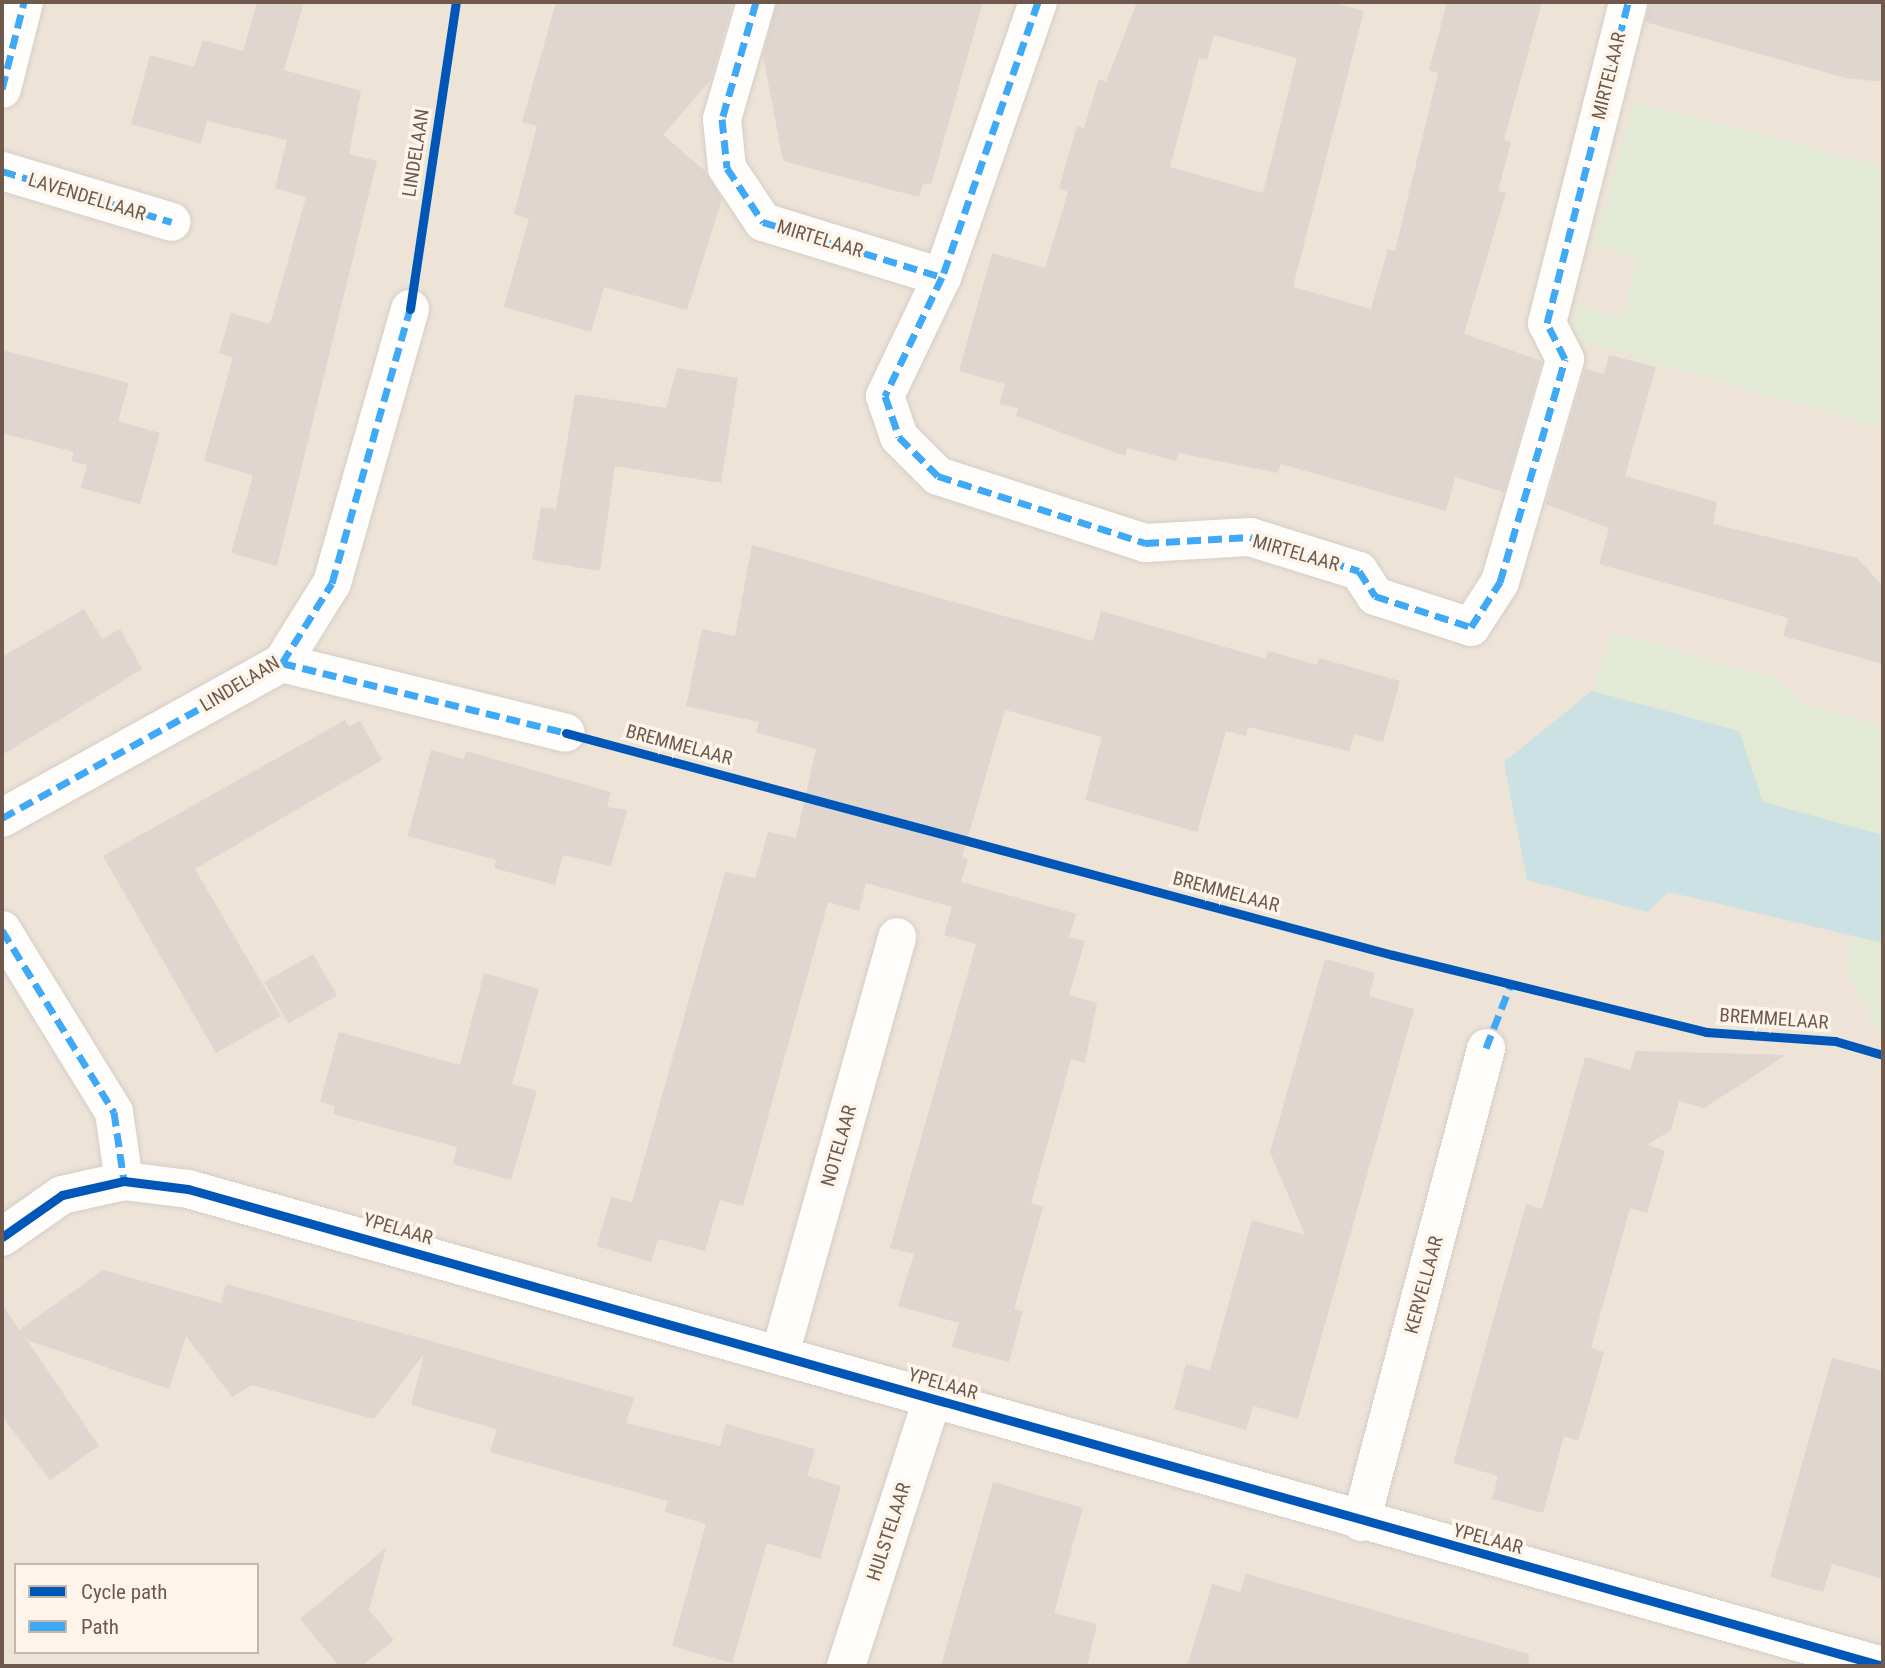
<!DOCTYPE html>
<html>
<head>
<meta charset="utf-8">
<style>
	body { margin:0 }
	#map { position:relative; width:1885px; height:1668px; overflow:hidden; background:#f5f0e9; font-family:"Roboto Condensed",sans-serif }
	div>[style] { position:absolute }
	.residential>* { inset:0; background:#ede3d7 }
	.green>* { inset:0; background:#e2ead5 }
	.water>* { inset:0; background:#cce1e3 }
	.building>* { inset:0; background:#ded6cf; transform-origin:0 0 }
	.roads { filter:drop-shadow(0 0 2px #d4cdc7) drop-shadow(0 0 2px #d4cdc7) }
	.minor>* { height:38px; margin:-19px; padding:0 19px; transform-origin:19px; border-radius:19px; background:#fefdfc }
	.quiet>* { height:7px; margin-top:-3.5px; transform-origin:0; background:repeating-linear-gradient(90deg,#3fa9f5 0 14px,transparent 0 21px) }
	.cycleway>* { height:9px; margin:-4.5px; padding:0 4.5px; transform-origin:4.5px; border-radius:4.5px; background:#0057b8 }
	span { translate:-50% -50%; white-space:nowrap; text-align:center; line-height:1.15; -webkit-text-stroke:7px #fdf5ea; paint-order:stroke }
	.street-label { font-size:19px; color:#6f594d }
	.frame { position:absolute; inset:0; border:4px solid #6f594d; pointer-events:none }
	.legend { position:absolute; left:14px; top:1563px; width:245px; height:91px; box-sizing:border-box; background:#fdf5ea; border:2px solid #c4b7ab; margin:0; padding:9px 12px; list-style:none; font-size:21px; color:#6f594d }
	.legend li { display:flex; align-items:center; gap:14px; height:35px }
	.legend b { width:35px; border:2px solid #c4b7ab }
</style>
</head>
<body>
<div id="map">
	<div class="residential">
		<div style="clip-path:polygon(evenodd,2px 2px,1883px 2px,1883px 1666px,2px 1666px,2px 2px,16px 1565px,257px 1565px,257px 1652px,16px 1652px,16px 1565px)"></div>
	</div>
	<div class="green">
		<div style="clip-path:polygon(1634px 102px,1883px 167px,1881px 428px,1568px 337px,1577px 305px,1621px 318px,1639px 259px,1594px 244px)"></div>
		<div style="clip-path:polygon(1612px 633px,1772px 677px,1805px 704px,1883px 727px,1883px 835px,1763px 802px,1739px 731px,1592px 691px)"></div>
		<div style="clip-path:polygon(1850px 935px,1883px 943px,1883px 1040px,1849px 975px)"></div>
	</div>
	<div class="water">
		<div style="clip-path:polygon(1592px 691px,1739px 731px,1763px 802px,1883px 835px,1883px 943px,1669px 892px,1647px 912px,1527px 880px,1504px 762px)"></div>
	</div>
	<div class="building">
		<div style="clip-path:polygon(257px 2px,304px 2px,284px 70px,361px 91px,349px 154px,377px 161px,277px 566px,231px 553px,253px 475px,204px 461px,233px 357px,219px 353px,231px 313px,270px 324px,306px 197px,275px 188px,287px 140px,207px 121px,201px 144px,131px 124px,150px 55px,194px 67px,203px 40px,243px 51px)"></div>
		<div style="clip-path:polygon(556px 2px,733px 2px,710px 81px,663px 135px,705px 171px,722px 199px,687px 310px,604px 287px,591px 332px,504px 307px,529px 219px,514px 214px,537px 126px,522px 122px)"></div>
		<div style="clip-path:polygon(777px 2px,983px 2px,931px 185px,923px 183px,919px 197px,783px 161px,763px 55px)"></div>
		<div style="clip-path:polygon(evenodd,1137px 2px,1331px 2px,1364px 11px,1293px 287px,1371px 309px,1388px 249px,1395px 251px,1438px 73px,1429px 70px,1447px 2px,1542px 2px,1504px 140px,1511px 142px,1498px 191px,1506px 193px,1464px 334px,1542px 361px,1504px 492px,1455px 477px,1446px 511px,1281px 464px,1278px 473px,1178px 453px,1176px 461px,1127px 448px,1125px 456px,1016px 416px,1018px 408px,999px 404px,1005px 384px,959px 371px,992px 253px,1045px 268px,1068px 192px,1059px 188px,1077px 126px,1084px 128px,1099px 79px,1106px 82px,1137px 2px,1214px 35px,1297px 58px,1263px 193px,1170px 167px,1199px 58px,1207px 60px,1214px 35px)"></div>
		<div style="clip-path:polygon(1649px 2px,1883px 2px,1883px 82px,1846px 78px,1645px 22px)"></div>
		<div style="clip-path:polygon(2px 350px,129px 383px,118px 421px,160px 433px,140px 504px,81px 488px,87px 465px,71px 461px,74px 452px,2px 433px)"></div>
		<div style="clip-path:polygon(1609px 355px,1656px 367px,1625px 476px,1717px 502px,1713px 524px,1857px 558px,1883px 586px,1883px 664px,1783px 636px,1788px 618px,1599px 564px,1609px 528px,1546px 504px,1585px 369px,1604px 374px)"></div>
		<div style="clip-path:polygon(677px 368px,738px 378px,721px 483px,615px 466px,600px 571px,532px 560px,541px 507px,556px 509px,575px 394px,666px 408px)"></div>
		<div style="clip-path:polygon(752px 545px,1093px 641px,1101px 611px,1266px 659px,1268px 651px,1317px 665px,1319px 658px,1400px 681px,1383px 742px,1354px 734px,1349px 751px,1248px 727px,1246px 736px,1226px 731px,1197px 832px,1085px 800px,1102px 737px,1005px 710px,962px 857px,968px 859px,961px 882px,1076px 914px,1069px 937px,1085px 941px,1069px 995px,1097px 1003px,1085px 1063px,1071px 1059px,1031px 1203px,1043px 1207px,1014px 1309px,1023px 1311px,1009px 1362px,952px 1347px,959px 1323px,898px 1306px,914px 1254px,890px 1248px,976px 944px,944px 935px,952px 907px,866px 883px,859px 911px,828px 902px,743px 1206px,720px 1200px,705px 1251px,658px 1239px,651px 1262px,597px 1246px,611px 1197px,632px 1202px,725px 872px,755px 878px,768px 832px,796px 838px,816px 749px,756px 732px,759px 722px,686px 706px,702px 629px,735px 636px)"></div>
		<div style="clip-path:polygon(84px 609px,102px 639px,120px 629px,142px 669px,2px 755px,2px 657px)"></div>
		<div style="clip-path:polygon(345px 720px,349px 727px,360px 721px,382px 760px,195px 869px,281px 1016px,216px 1053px,103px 856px)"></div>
		<div style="clip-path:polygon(431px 750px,464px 759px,466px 751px,611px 792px,607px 807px,627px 810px,611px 866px,563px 855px,555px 885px,494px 868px,496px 860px,408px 836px)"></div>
		<div style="left:313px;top:954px;width:48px;height:56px;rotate:60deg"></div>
		<div style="clip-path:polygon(1325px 959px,1375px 973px,1369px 996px,1414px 1009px,1298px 1419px,1253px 1406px,1246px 1430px,1174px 1409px,1186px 1364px,1210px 1370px,1252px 1220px,1305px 1235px,1270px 1152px)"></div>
		<div style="clip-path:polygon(484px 973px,539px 989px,512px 1084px,537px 1091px,511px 1180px,453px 1164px,457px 1147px,333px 1114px,335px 1106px,320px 1102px,339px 1032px,460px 1065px)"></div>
		<div style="clip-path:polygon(1636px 1051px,1786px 1055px,1704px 1108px,1679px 1101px,1671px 1130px,1647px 1145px,1665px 1151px,1647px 1213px,1630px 1208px,1591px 1348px,1604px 1352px,1578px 1441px,1564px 1436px,1543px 1513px,1492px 1499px,1498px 1476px,1453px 1463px,1526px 1204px,1542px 1209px,1585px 1057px,1630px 1070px)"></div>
		<div style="clip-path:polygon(103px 1270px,221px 1303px,226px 1284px,634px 1398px,626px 1423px,720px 1446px,726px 1424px,815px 1449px,807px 1476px,841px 1486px,820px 1559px,767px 1543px,732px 1663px,672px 1646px,706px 1524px,665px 1512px,668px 1501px,490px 1452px,497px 1429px,411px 1405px,424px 1354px,374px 1419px,252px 1385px,232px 1397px,186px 1336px,169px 1389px,27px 1340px,99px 1446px,50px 1480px,2px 1416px,2px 1304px,19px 1330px)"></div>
		<div style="clip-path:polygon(1832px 1358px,1883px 1371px,1883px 1579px,1832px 1564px,1823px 1592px,1770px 1577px)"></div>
		<div style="clip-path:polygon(993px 1482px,1083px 1508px,1054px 1613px,1097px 1624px,1087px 1666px,941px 1666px)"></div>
		<div style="clip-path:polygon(386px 1548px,369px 1610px,394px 1640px,362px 1666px,339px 1666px,300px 1619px)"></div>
		<div style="clip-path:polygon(1246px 1574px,1529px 1654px,1528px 1666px,1187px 1666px,1212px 1584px,1240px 1592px)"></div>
	</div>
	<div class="roads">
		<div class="minor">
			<div style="left:756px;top:2px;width:122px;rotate:106.2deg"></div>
			<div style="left:722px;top:119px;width:49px;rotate:84.2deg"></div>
			<div style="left:727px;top:168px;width:65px;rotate:56.3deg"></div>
			<div style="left:763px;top:222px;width:187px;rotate:17.1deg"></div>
			<div style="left:1038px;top:2px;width:291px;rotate:109.2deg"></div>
			<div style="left:942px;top:277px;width:132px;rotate:115.6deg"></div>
			<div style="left:885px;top:396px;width:43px;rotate:71.1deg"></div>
			<div style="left:899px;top:437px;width:55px;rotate:45deg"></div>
			<div style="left:938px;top:476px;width:218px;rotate:17.9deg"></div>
			<div style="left:1145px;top:543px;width:105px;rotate:-3.3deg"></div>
			<div style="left:1250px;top:537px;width:114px;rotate:17.3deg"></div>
			<div style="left:1359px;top:571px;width:30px;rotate:57deg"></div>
			<div style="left:1375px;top:596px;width:101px;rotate:17.9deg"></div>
			<div style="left:1471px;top:627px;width:54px;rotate:-57.2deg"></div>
			<div style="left:1500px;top:582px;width:232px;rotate:-73.7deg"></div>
			<div style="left:1565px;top:359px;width:40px;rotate:-116.6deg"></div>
			<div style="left:1547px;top:323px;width:331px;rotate:-75.8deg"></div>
			<div style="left:2px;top:89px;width:90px;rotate:-75.8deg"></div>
			<div style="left:2px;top:171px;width:177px;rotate:16.7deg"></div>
			<div style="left:282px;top:663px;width:292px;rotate:13.8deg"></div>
			<div style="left:2px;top:818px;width:320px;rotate:-29deg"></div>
			<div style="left:282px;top:663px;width:94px;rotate:-58deg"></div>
			<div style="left:332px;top:583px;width:285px;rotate:-74.1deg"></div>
			<div style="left:2px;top:930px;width:214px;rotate:58.4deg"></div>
			<div style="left:114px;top:1112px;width:70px;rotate:81.8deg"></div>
			<div style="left:2px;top:1237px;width:73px;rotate:-35deg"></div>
			<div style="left:62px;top:1195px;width:64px;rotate:-12.7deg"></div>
			<div style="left:124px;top:1181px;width:64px;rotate:7.1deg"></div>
			<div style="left:188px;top:1189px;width:1761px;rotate:15.72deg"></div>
			<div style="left:780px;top:1354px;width:433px;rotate:-74.3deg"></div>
			<div style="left:1361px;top:1522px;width:490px;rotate:-75.2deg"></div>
			<div style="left:846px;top:1666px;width:281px;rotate:-72.1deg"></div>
		</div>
	</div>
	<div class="quiet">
		<div style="left:756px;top:2px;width:122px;rotate:106.2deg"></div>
		<div style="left:722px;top:119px;width:49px;rotate:84.2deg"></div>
		<div style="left:727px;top:168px;width:65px;rotate:56.3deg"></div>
		<div style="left:763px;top:222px;width:187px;rotate:17.1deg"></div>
		<div style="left:1038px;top:2px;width:291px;rotate:109.2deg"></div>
		<div style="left:942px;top:277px;width:132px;rotate:115.6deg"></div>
		<div style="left:885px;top:396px;width:43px;rotate:71.1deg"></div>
		<div style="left:899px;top:437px;width:55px;rotate:45deg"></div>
		<div style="left:938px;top:476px;width:218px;rotate:17.9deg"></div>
		<div style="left:1145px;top:543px;width:105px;rotate:-3.3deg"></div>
		<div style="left:1250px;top:537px;width:114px;rotate:17.3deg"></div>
		<div style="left:1359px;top:571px;width:30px;rotate:57deg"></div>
		<div style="left:1375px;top:596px;width:101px;rotate:17.9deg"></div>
		<div style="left:1471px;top:627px;width:54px;rotate:-57.2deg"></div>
		<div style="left:1500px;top:582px;width:232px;rotate:-73.7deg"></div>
		<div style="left:1565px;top:359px;width:40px;rotate:-116.6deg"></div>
		<div style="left:1547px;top:323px;width:331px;rotate:-75.8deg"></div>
		<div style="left:2px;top:89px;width:90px;rotate:-75.8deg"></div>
		<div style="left:2px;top:171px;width:177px;rotate:16.7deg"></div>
		<div style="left:282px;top:663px;width:292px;rotate:13.8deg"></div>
		<div style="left:2px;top:818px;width:320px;rotate:-29deg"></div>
		<div style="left:282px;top:663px;width:94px;rotate:-58deg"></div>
		<div style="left:332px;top:583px;width:285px;rotate:-74.1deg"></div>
		<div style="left:2px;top:930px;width:214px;rotate:58.4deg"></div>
		<div style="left:114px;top:1112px;width:70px;rotate:81.8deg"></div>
		<div style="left:1486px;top:1048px;width:69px;rotate:-68.7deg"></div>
	</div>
	<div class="cycleway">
		<div style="left:410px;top:309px;width:310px;rotate:-81.5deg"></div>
		<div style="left:566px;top:733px;width:856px;rotate:15.03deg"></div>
		<div style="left:1393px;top:955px;width:322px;rotate:13.8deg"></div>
		<div style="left:1706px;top:1032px;width:129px;rotate:4deg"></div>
		<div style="left:1835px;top:1041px;width:50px;rotate:16.3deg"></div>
		<div style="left:2px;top:1237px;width:73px;rotate:-35deg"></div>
		<div style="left:62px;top:1195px;width:64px;rotate:-12.7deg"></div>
		<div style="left:124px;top:1181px;width:64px;rotate:7.1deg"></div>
		<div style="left:188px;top:1189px;width:1761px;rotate:15.72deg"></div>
	</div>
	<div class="street-label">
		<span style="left:1609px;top:76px;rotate:-76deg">MIRTELAAR</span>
		<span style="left:416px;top:153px;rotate:-81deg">LINDELAAN</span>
		<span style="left:87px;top:197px;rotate:17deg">LAVENDELLAAR</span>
		<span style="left:820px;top:239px;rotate:17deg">MIRTELAAR</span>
		<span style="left:1296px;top:553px;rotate:16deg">MIRTELAAR</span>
		<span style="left:240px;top:684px;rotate:-31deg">LINDELAAN</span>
		<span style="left:679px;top:745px;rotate:15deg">BREMMELAAR</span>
		<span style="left:1226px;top:892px;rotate:15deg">BREMMELAAR</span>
		<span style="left:1774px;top:1019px;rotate:4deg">BREMMELAAR</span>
		<span style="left:839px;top:1146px;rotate:-74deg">NOTELAAR</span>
		<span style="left:398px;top:1229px;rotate:16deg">YPELAAR</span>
		<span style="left:1424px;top:1285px;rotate:-75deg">KERVELLAAR</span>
		<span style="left:943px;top:1384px;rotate:16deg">YPELAAR</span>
		<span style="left:889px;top:1532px;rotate:-72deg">HULSTELAAR</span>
		<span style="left:1488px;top:1539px;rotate:15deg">YPELAAR</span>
	</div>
	<div class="frame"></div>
	<ul class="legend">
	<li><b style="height:9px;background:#0057b8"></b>Cycle path</li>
	<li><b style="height:9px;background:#3fa9f5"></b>Path</li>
	</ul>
</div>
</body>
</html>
